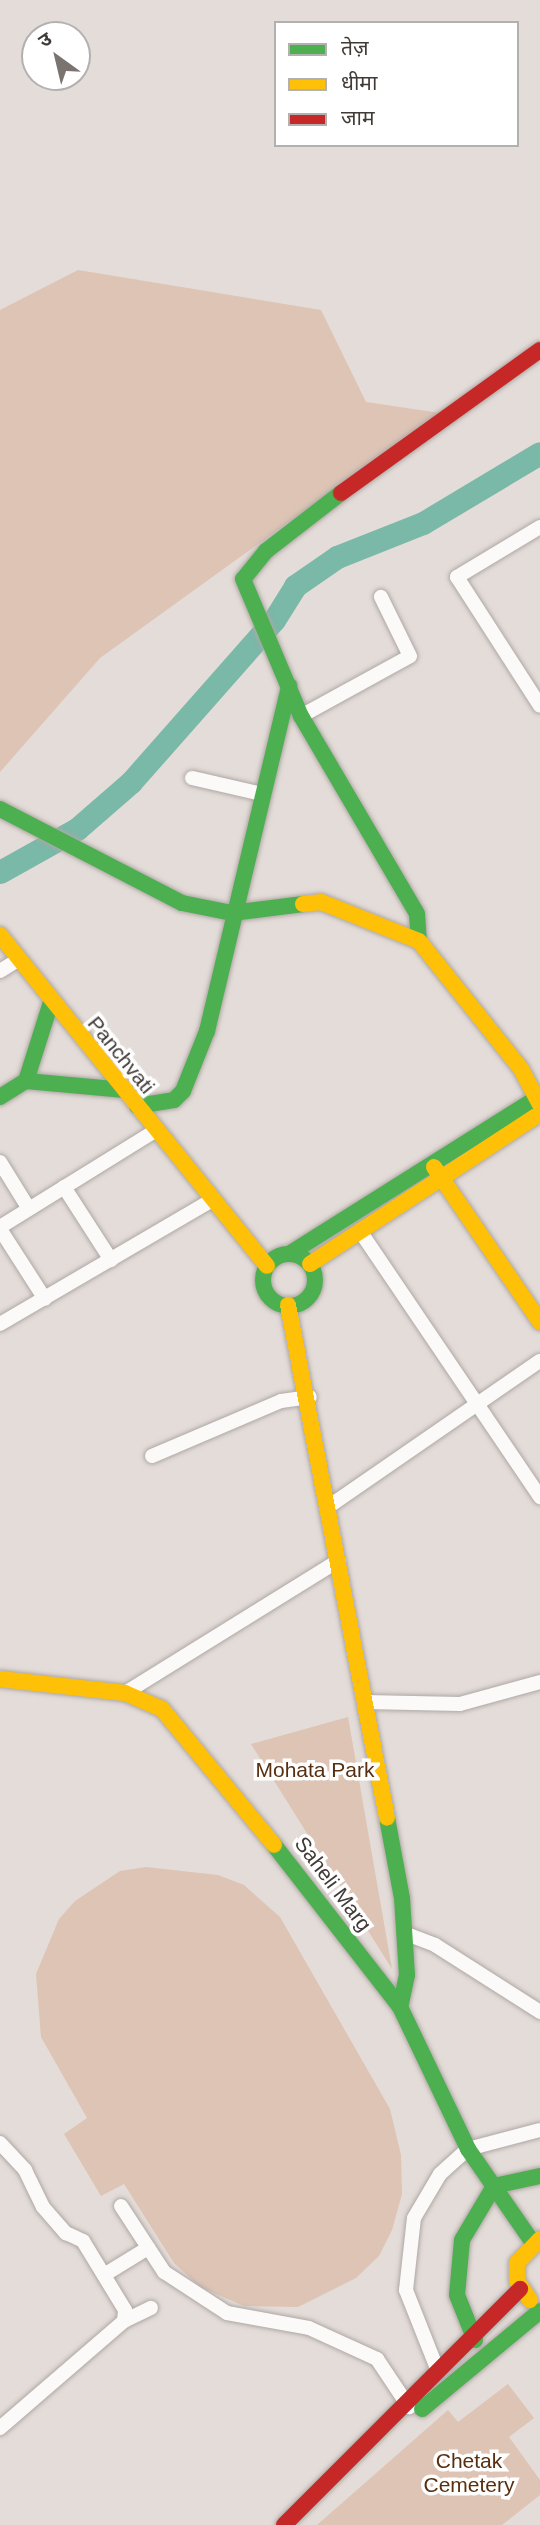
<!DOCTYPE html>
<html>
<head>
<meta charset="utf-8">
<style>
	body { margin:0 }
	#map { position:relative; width:540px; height:2525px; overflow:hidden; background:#e4dcd8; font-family:Arial,"Noto Sans Devanagari",sans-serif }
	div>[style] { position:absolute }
	.green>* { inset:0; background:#ddc4b5 }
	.river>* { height:23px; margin:-11.5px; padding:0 11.5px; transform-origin:11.5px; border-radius:11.5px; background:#7ab8a8 }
	.roads { filter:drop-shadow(0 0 2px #aea8a5) drop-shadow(0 0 2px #aea8a5) }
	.street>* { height:14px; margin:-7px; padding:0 7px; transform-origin:7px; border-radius:7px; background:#fbfaf9 }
	.fast>* { height:16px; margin:-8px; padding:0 8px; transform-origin:8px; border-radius:8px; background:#4caf50 }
	.fast>.ring { margin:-8px; padding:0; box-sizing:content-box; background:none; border:16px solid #4caf50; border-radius:50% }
	.slow>* { height:16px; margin:-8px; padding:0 8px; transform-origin:8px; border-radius:8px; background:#ffc107 }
	.jam>* { height:16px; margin:-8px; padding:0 8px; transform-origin:8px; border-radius:8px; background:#c62828 }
	span { translate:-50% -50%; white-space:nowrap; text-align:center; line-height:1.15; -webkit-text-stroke:7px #fff; paint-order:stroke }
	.street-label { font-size:21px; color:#413b38 }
	.park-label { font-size:21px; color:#582f10 }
	.legend { position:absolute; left:274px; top:21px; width:245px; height:126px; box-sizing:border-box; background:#fff; border:2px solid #b3b1af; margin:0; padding:9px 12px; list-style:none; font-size:21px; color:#413b38 }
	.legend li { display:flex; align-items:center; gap:14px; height:35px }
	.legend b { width:35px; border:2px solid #b3b1af }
	.north { position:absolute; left:21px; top:21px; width:70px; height:70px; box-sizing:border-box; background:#fff; border:2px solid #b3b1af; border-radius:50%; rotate:326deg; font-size:19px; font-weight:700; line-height:28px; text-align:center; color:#413b38 }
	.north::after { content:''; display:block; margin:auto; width:24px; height:32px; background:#7a7370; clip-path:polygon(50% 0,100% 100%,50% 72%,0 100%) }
</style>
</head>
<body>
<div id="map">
	<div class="green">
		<div style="clip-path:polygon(78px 270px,321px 310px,366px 402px,440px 413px,100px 658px,0 772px,0 310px)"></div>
		<div style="clip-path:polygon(348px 1717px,392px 1969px,251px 1744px)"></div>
		<div style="clip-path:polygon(146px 1867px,218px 1875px,244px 1885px,280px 1917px,390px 2109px,401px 2155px,402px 2194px,392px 2230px,379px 2256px,356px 2278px,298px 2307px,244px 2306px,200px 2287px,174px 2263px,124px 2184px,101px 2196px,64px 2134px,87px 2118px,41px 2037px,36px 1974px,59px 1919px,75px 1901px,120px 1871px)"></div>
		<div style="clip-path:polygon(508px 2384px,534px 2418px,509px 2437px,540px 2480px,540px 2495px,502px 2525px,317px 2525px,448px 2410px,458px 2422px)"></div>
	</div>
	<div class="river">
		<div style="left:0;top:872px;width:88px;rotate:-29.2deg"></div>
		<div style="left:77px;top:829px;width:72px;rotate:-41deg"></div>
		<div style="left:131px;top:782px;width:216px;rotate:-48.6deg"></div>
		<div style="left:274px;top:620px;width:40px;rotate:-58deg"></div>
		<div style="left:295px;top:586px;width:51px;rotate:-34.6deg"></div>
		<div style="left:337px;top:557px;width:92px;rotate:-21.6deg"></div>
		<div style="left:423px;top:523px;width:136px;rotate:-30.9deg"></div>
	</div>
	<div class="roads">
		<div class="street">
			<div style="left:540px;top:527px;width:97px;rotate:148.9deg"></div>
			<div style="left:457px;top:577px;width:153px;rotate:57.2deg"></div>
			<div style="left:301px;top:716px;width:124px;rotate:-28.8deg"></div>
			<div style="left:410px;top:656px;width:66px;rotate:-116.2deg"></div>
			<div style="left:192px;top:778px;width:72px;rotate:12.9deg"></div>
			<div style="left:0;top:971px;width:22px;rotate:-32deg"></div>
			<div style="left:0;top:1162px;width:55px;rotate:58.3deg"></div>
			<div style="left:64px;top:1187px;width:87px;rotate:57.2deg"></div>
			<div style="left:0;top:1227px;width:182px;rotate:-31.8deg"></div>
			<div style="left:0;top:1229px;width:83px;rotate:57.3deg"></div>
			<div style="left:362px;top:1234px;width:318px;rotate:55.9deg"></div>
			<div style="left:0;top:1324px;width:242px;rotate:-30.3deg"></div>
			<div style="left:152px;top:1456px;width:140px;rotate:-23.1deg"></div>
			<div style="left:281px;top:1401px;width:29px;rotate:-8deg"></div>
			<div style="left:328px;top:1507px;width:257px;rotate:-34.6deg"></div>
			<div style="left:125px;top:1693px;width:251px;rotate:-31.8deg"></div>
			<div style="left:365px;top:1702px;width:95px;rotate:1.2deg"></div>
			<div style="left:460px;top:1704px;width:83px;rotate:-15.4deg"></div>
			<div style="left:404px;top:1933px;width:33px;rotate:21deg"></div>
			<div style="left:435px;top:1945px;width:125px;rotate:32.5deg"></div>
			<div style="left:0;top:2143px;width:37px;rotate:47deg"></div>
			<div style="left:25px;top:2170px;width:41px;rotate:64.1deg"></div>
			<div style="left:43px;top:2207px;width:35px;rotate:49deg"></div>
			<div style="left:66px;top:2233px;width:19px;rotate:25deg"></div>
			<div style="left:83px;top:2241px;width:81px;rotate:58.7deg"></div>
			<div style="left:125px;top:2310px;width:11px;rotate:95deg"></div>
			<div style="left:124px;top:2321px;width:164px;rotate:139.2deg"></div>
			<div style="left:121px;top:2206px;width:79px;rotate:56.9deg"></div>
			<div style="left:164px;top:2272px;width:75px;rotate:33.1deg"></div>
			<div style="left:227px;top:2313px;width:83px;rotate:10.4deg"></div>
			<div style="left:309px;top:2328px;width:75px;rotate:24.5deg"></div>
			<div style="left:377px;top:2359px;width:58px;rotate:56.3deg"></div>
			<div style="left:104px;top:2275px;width:52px;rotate:-31.5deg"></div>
			<div style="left:124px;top:2321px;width:30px;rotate:-26deg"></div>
			<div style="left:438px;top:2371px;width:87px;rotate:-111.6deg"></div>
			<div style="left:406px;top:2290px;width:72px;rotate:-83.7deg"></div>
			<div style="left:414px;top:2218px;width:51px;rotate:-59.4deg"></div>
			<div style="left:440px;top:2174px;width:38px;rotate:-42deg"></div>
			<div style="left:468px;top:2149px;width:74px;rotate:-14.8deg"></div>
		</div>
		<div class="fast">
			<div style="left:341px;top:493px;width:95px;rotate:142.3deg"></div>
			<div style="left:266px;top:551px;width:36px;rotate:129deg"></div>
			<div style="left:243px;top:579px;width:149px;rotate:67.1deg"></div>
			<div style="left:301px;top:716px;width:229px;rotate:59.6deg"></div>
			<div style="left:417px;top:914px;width:27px;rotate:86deg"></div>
			<div style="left:0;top:809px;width:205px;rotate:27.3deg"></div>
			<div style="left:182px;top:903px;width:51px;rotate:11.3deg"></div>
			<div style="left:232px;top:913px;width:72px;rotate:-7.2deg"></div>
			<div style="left:26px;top:1081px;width:99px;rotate:5.2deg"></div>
			<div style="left:0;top:1097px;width:31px;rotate:-32deg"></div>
			<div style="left:26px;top:1081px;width:83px;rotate:-72.4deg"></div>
			<div style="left:137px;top:1106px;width:37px;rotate:-9deg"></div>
			<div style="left:174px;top:1100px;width:13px;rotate:-45deg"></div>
			<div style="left:183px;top:1091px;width:65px;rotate:-68.2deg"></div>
			<div style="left:207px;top:1031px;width:355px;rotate:-76.6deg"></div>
			<div style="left:289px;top:1254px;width:297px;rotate:-32.2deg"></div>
			<div class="ring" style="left:263px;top:1254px;width:36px;height:36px"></div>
			<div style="left:387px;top:1818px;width:81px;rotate:79.4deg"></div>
			<div style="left:402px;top:1898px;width:77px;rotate:86.3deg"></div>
			<div style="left:407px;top:1975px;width:33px;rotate:102deg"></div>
			<div style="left:274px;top:1845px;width:205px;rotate:52.1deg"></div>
			<div style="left:400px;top:2007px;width:157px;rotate:64.4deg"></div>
			<div style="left:468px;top:2149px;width:114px;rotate:55.3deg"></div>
			<div style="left:475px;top:2340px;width:48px;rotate:-111.8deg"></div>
			<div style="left:457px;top:2295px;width:55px;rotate:-84.8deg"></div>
			<div style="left:462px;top:2240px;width:63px;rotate:-59.3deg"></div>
			<div style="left:494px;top:2186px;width:47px;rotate:-12.3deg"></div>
			<div style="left:422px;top:2409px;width:153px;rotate:-39.7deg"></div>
		</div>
		<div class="slow">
			<div style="left:303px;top:904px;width:18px;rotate:-6deg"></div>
			<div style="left:321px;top:902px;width:105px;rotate:21.7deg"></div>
			<div style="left:419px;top:941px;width:164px;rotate:51.4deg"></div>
			<div style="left:521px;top:1069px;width:40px;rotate:62deg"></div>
			<div style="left:0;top:935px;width:425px;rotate:51.1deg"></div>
			<div style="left:434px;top:1167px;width:188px;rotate:55.6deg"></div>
			<div style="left:310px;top:1264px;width:269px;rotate:-33.2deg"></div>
			<div style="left:288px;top:1305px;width:522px;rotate:79.08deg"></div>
			<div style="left:0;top:1679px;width:126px;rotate:6.4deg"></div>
			<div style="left:125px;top:1693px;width:40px;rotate:23.4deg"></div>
			<div style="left:162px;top:1709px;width:176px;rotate:50.5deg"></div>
			<div style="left:530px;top:2300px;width:23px;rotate:-124deg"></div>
			<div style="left:517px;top:2281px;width:18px;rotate:-90deg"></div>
			<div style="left:517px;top:2263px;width:33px;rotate:-46deg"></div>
		</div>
		<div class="jam">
			<div style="left:341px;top:493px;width:245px;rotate:-35.7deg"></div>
			<div style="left:284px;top:2525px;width:334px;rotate:-45deg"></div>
		</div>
	</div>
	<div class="street-label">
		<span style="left:121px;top:1055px;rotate:51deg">Panchvati</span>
		<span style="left:333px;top:1884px;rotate:53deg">Saheli Marg</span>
	</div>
	<div class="park-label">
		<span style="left:315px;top:1770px">Mohata Park</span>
		<span style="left:469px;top:2473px">Chetak<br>Cemetery</span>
	</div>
	<ul class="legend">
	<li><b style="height:9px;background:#4caf50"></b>तेज़</li>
	<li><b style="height:9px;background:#ffc107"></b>धीमा</li>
	<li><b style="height:9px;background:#c62828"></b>जाम</li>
	</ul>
	<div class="north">उ</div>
</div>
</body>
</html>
